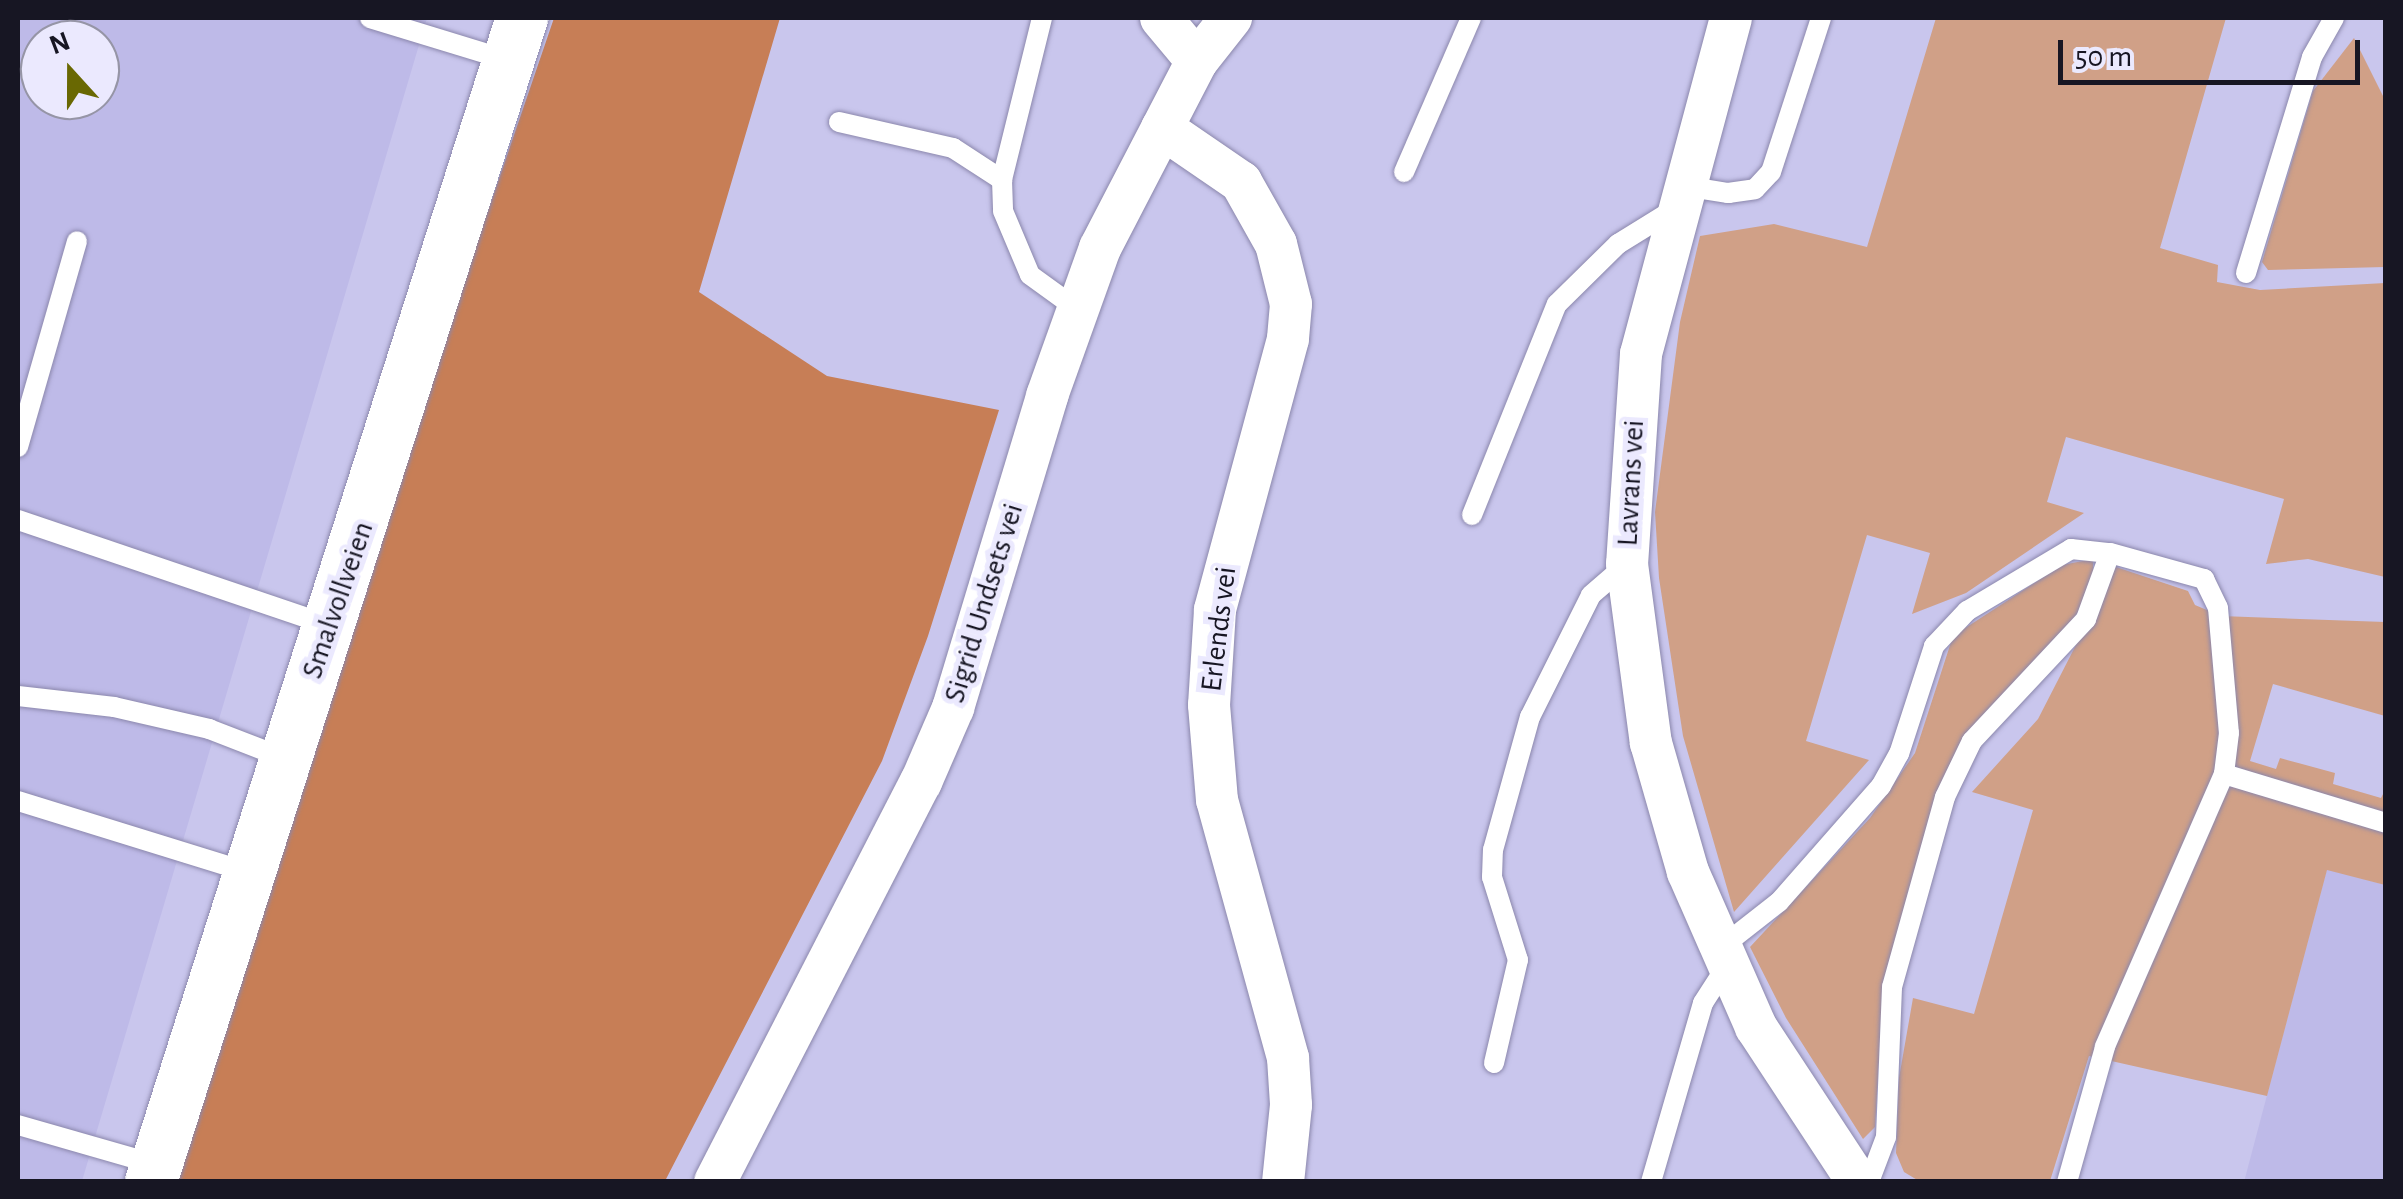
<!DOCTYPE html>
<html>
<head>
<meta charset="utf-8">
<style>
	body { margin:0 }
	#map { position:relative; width:2403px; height:1199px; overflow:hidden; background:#c9c6ed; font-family:"Alegreya Sans",sans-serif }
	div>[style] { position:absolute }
	.built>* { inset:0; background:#bebae8 }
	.green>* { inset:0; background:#d0a087 }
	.forest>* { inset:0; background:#c77e56 }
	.roads { filter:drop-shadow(0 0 2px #8b87ac) drop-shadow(0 0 2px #8b87ac) }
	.service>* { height:20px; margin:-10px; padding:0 10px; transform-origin:10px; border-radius:10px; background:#fff }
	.minor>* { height:42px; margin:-21px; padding:0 21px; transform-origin:21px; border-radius:21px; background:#fff }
	.tertiary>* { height:52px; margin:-26px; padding:0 26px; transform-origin:26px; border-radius:26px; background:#fff }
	span { translate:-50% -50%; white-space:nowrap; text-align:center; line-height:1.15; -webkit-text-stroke:10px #ebe9fe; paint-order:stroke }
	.street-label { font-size:30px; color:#171623 }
	.frame { position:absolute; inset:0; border:20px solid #171623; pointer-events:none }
	.north { position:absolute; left:20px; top:20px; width:100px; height:100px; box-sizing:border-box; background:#ebe9fe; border:2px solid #9695a6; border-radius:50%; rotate:339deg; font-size:28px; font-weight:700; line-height:40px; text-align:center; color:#171623 }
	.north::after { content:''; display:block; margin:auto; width:35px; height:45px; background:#696802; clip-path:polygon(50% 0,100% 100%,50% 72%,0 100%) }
	.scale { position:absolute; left:2058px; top:40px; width:302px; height:45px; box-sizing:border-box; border:5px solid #171623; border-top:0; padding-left:12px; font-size:30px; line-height:35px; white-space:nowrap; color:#171623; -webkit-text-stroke:8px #ebe9fe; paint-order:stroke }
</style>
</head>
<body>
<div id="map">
	<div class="built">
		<div style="clip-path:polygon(evenodd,18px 18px,427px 18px,82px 1181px,18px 1181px,18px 18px,40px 40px,100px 40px,100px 100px,40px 100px,40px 40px)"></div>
		<div style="clip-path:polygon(2327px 869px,2385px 885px,2385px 1181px,2244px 1182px)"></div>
	</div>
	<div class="green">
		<div style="clip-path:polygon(1936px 18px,2226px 18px,2160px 248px,2218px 265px,2217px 282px,2260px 290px,2385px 283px,2385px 577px,2308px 559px,2266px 564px,2284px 499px,2066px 437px,2047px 502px,2084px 513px,1966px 593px,1912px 614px,1930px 553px,1867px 535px,1806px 741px,1869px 760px,1734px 912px,1683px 736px,1659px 578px,1655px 512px,1680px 322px,1700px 236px,1774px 224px,1867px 247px)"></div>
		<div style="clip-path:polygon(2354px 38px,2385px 100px,2385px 267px,2268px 270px,2262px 262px,2313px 91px)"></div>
		<div style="clip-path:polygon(2093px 559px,2093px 580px,2068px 633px,1985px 716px,1884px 978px,1875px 1127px,1863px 1139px,1786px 1018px,1750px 947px,1870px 818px,1915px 753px,1953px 636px,2062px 565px)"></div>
		<div style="clip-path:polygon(2116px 567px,2188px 591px,2195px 605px,2221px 616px,2385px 622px,2385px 716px,2273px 684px,2250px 761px,2276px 769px,2280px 758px,2335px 773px,2333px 784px,2381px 798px,2386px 788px,2385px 885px,2327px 870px,2267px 1096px,2089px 1056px,2050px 1181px,1919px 1181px,1904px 1172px,1896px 1153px,1899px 1078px,1913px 998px,1974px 1014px,2033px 810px,1972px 792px,2038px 719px)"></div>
	</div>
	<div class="forest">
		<div style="clip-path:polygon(554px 18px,780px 18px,699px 292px,827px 376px,999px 410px,928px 636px,882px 761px,665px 1181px,156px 1182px)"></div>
	</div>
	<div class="roads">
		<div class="service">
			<div style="left:370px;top:18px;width:143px;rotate:17deg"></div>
			<div style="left:1042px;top:18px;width:167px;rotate:103.9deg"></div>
			<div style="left:1002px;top:180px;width:31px;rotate:88deg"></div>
			<div style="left:1003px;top:211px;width:69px;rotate:67.1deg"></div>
			<div style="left:1030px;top:275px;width:58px;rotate:35.9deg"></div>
			<div style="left:839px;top:122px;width:117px;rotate:12.8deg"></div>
			<div style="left:953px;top:148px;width:59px;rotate:33.1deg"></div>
			<div style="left:1404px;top:172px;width:168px;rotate:-66.5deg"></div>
			<div style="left:1684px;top:186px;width:45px;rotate:9deg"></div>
			<div style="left:1728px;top:193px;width:27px;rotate:-8deg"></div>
			<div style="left:1755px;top:189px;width:23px;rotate:-47deg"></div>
			<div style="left:1771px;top:172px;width:162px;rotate:-72deg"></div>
			<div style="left:2246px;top:273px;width:226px;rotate:-73deg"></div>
			<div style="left:2312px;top:57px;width:45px;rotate:-60.6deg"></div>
			<div style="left:18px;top:447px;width:214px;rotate:-74deg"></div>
			<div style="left:1472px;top:515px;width:227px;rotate:-68.1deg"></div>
			<div style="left:1557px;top:304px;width:86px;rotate:-44.5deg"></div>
			<div style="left:1618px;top:244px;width:68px;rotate:-31.8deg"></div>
			<div style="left:18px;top:520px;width:325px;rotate:18.7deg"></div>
			<div style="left:18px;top:696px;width:97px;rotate:6.5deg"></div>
			<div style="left:114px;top:707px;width:98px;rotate:13deg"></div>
			<div style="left:209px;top:729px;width:80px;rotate:21.1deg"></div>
			<div style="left:2224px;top:774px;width:169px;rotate:16.8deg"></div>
			<div style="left:18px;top:801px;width:241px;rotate:17.2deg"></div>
			<div style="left:1719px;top:949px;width:76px;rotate:-38.1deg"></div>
			<div style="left:1779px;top:902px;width:154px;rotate:-48.7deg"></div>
			<div style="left:1881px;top:786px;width:37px;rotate:-61deg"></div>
			<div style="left:1899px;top:754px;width:114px;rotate:-72deg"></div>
			<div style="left:1934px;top:646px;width:48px;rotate:-46.7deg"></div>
			<div style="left:1967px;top:611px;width:121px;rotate:-30.8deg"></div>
			<div style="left:2071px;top:549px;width:39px;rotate:6deg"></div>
			<div style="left:2110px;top:553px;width:98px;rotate:15.5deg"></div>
			<div style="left:2204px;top:579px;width:32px;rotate:64deg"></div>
			<div style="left:2218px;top:608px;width:125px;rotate:85deg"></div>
			<div style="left:2229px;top:733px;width:41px;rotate:97deg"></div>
			<div style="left:2224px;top:774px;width:298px;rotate:113.6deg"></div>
			<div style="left:2105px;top:1047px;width:140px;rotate:105.7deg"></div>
			<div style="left:1494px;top:1063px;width:106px;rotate:-76.9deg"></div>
			<div style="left:1518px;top:960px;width:87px;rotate:-107.4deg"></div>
			<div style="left:1492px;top:877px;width:27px;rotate:-88deg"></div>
			<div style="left:1493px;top:850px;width:138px;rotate:-74.5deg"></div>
			<div style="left:1530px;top:717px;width:136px;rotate:-63.4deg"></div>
			<div style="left:1591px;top:595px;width:48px;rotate:-40.7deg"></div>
			<div style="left:18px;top:1125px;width:141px;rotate:16deg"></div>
			<div style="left:1651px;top:1182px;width:186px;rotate:-73.8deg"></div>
			<div style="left:1703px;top:1003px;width:43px;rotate:-57.4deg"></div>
			<div style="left:1869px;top:1182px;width:48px;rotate:-69.3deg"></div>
			<div style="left:1886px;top:1137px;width:150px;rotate:-87.7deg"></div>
			<div style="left:1892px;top:987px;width:197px;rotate:-74.4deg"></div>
			<div style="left:1945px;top:797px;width:62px;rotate:-64.3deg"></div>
			<div style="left:1972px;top:741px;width:167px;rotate:-46.9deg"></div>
			<div style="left:2086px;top:619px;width:70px;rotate:-70deg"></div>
		</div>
		<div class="minor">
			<div style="left:1161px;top:18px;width:56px;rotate:50.1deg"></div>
			<div style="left:1731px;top:18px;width:348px;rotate:105deg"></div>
			<div style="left:1641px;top:354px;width:210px;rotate:93.8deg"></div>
			<div style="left:1627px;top:564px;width:181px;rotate:82.4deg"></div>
			<div style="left:1651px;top:743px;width:134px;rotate:74deg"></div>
			<div style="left:1688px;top:872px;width:169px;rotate:66.3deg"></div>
			<div style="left:1756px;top:1027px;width:186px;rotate:56.7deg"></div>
			<div style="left:1162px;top:128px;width:96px;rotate:34.4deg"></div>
			<div style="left:1241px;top:182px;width:71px;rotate:60.6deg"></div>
			<div style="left:1276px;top:244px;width:62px;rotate:76deg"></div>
			<div style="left:1291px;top:304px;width:35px;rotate:95deg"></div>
			<div style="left:1288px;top:339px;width:281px;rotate:105.1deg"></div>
			<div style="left:1215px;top:610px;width:95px;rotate:93.6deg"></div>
			<div style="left:1209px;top:705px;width:95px;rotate:85.2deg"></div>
			<div style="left:1217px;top:800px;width:268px;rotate:74.6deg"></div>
			<div style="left:1288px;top:1058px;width:47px;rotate:86.3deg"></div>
			<div style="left:1291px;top:1105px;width:77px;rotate:95.9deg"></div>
			<div style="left:715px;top:1182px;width:450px;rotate:-62.8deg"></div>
			<div style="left:921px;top:782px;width:81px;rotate:-66.6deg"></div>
			<div style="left:953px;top:708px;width:326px;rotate:-73.2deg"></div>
			<div style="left:1047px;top:396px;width:157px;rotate:-70.3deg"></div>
			<div style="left:1100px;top:248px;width:211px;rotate:-62.6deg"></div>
			<div style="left:1197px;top:61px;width:55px;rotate:-51.7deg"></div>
		</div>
		<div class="tertiary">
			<div style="left:151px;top:1182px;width:1222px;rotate:-72.32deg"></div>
		</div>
	</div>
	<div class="street-label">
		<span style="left:1631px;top:483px;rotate:-87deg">Lavrans vei</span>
		<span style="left:338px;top:600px;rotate:-71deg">Smalvollveien</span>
		<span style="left:984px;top:603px;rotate:-73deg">Sigrid Undsets vei</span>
		<span style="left:1219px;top:629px;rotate:-83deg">Erlends vei</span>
	</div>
	<div class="frame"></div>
	<div class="north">N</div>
	<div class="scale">50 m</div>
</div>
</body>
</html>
